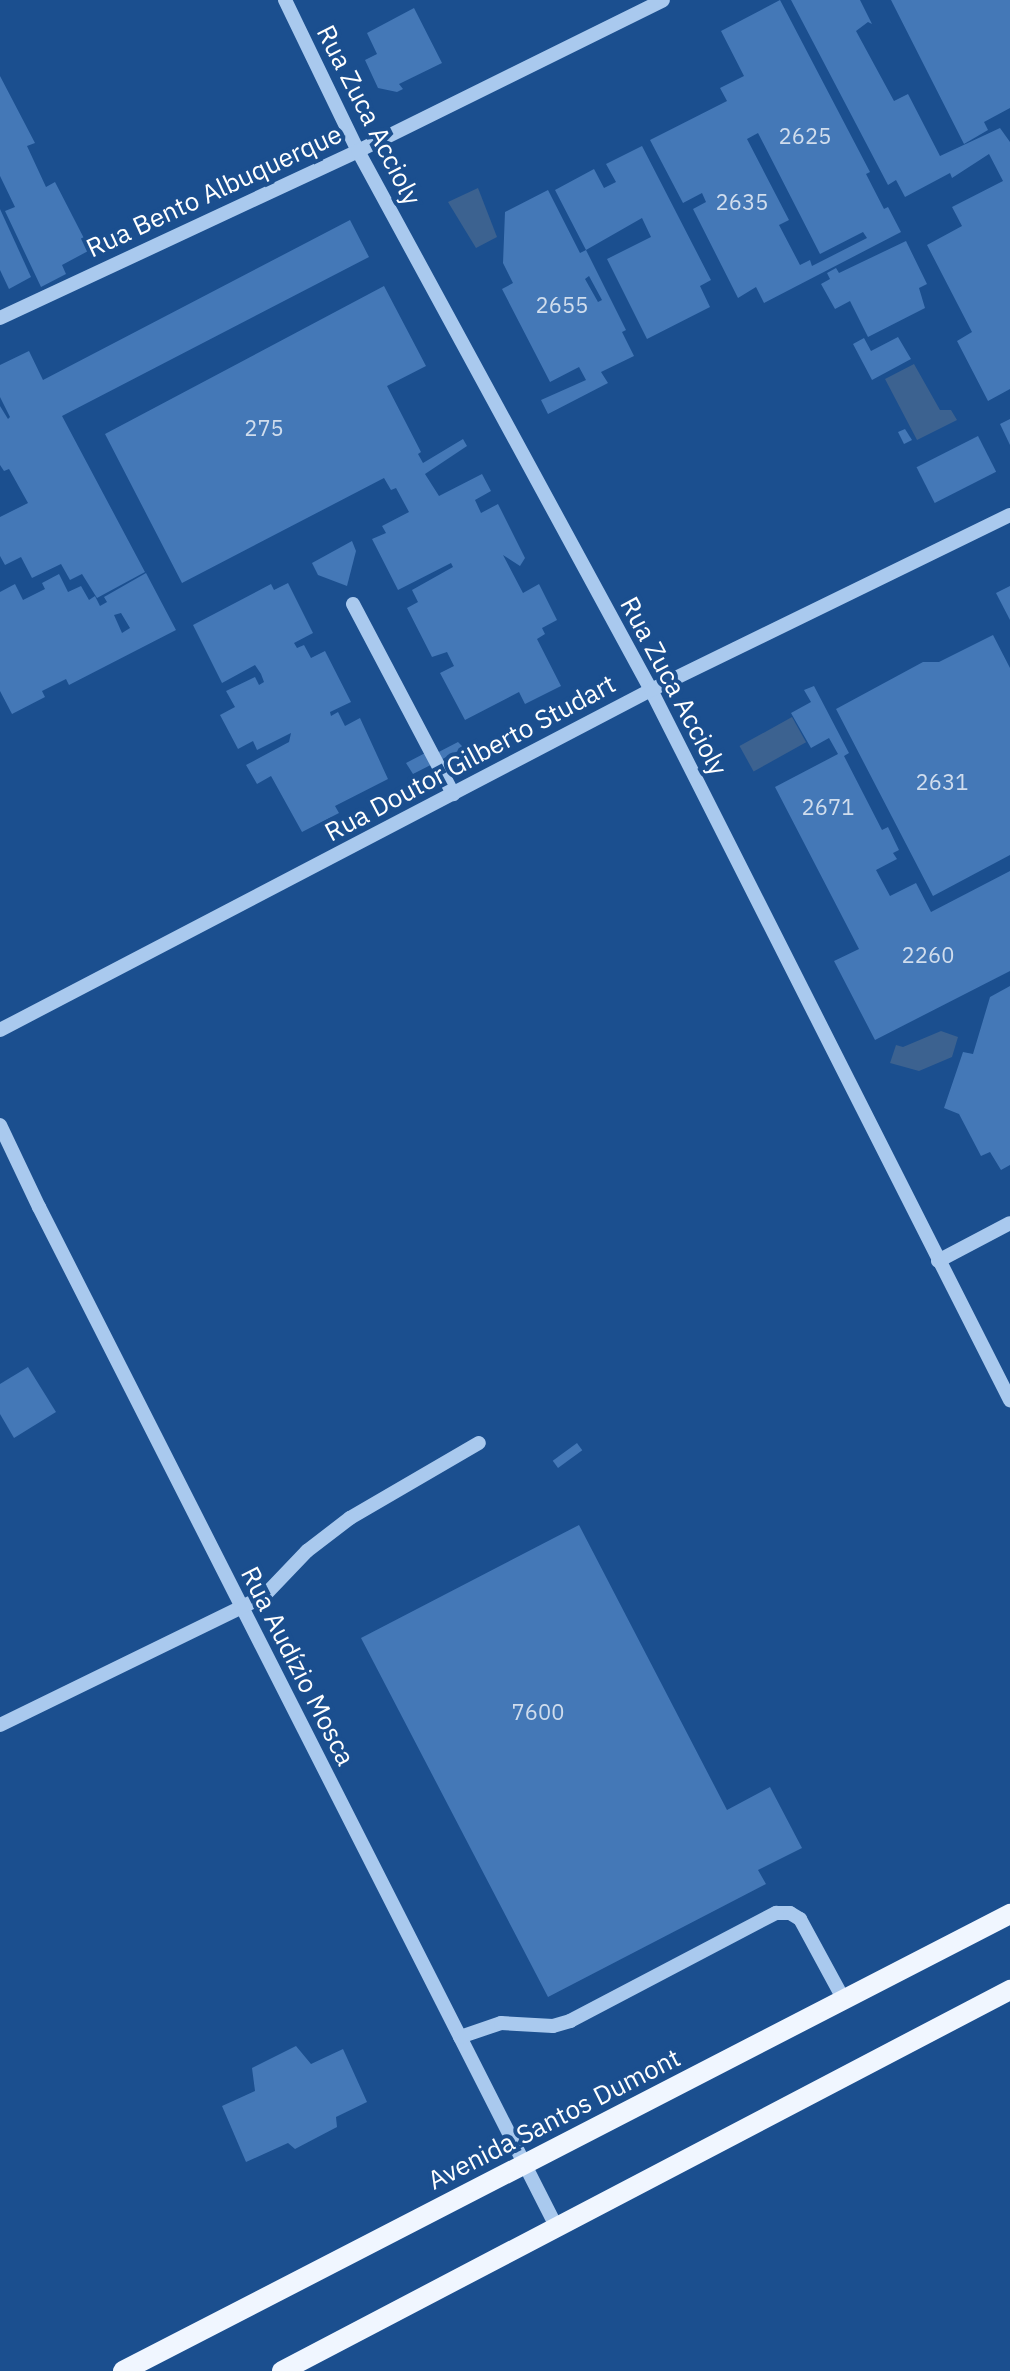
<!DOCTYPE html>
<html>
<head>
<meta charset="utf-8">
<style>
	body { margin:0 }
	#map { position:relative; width:1010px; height:2371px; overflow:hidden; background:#1b4f8f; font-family:"IBM Plex Sans",sans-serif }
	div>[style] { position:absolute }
	.water>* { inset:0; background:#3c6290; transform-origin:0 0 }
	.building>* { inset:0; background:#4478b7; transform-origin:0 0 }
	.minor>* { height:14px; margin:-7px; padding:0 7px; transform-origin:7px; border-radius:7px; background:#a9c9ee }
	.major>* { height:20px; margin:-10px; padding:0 10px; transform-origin:10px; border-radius:10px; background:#f0f6ff }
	span { translate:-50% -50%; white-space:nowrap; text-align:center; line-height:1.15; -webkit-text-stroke:8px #1b4f8f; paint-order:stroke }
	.number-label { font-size:22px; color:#d0dded }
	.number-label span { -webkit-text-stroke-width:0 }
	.street-label { font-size:26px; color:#fff }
</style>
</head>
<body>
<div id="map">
	<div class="water">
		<div style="clip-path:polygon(478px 188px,497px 237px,476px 248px,448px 202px)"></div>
		<div style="clip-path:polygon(914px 364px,940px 410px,951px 410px,957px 420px,917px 440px,885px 379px)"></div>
		<div style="left:792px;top:717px;width:29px;height:60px;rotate:61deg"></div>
		<div style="clip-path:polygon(941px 1031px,958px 1037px,952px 1057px,919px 1071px,890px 1063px,896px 1045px,903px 1047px)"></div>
	</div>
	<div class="building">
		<div style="clip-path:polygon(evenodd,780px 0,870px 172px,866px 174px,884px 209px,888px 207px,901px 232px,764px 303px,756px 287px,738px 298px,693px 209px,706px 202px,702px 193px,683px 203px,650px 140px,727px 101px,720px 88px,744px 76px,721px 31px,780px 0,758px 133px,820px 254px,863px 232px,867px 238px,812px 266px,810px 260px,800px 265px,779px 225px,789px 220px,747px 139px,758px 133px)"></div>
		<div style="clip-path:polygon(791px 0,860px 0,872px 24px,868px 22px,856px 31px,894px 101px,908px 94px,940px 156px,1000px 128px,1010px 142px,1010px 389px,988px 401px,957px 341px,972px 332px,927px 245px,962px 226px,952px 207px,1003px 181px,989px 154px,952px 178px,950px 173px,905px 197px,896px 180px,888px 185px)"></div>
		<div style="clip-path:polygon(891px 0,1010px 0,1010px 108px,984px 122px,988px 130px,964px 144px)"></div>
		<div style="clip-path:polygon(414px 8px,442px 63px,399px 84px,403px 89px,397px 92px,378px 88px,365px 60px,377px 54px,367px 33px)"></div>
		<div style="clip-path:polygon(0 76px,35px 143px,27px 146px,46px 187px,55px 182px,90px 250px,62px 265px,66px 274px,41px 287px,5px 211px,15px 207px,0 176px)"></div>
		<div style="clip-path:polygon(642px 146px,711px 280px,700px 286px,710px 307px,647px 339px,607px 259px,651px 237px,642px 218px,586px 250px,555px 190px,594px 169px,604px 188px,616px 182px,606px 164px)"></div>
		<div style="clip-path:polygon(evenodd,548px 190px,580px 253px,586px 250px,626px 330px,622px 332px,634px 356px,601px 372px,608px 383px,548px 414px,541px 400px,586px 380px,579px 367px,550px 382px,502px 289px,513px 283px,503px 263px,505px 212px,548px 190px,589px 276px,602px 300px,598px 302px,585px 279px,589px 276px)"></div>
		<div style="clip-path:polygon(0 209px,31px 277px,9px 289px,0 270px)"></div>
		<div style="clip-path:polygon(350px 220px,369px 257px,62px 416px,145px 572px,97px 598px,82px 574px,70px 580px,61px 564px,32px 578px,21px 557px,5px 565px,0 556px,0 517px,28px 503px,9px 469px,4px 471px,0 465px,0 406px,8px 419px,10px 417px,0 397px,0 365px,29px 351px,43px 380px)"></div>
		<div style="clip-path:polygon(906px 241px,927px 284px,919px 288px,925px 308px,868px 337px,850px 301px,835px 309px,821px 284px,830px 279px,827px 273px,836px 268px,839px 273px)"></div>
		<div style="clip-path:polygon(384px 286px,426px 366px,387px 386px,421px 452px,418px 454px,423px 463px,463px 439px,467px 446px,425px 474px,439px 496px,482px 474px,491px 491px,475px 500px,481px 513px,498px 504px,525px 558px,520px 566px,503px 555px,523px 593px,539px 584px,557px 620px,542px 628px,545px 634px,537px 639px,561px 686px,525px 704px,519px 692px,465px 720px,440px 673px,454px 666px,447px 652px,432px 657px,407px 608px,418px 602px,412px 590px,453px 567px,451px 563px,398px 590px,372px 539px,386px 533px,382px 526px,409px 512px,396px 488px,391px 490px,384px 478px,182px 583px,105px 434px)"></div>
		<div style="clip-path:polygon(898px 337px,911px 359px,872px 380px,853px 344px,864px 338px,871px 351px)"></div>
		<div style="clip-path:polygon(1010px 419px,1010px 445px,1000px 424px)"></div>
		<div style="clip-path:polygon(905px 429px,912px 440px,904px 444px,898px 432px)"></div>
		<div style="left:978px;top:436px;width:40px;height:69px;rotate:63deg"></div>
		<div style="clip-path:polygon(352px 541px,356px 551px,347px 586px,318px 575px,312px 563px)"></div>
		<div style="clip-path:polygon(evenodd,146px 573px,176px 630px,69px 685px,66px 679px,42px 691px,45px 697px,12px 714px,0 691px,0 592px,15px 584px,23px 600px,45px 589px,42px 583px,59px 574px,68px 592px,81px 586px,89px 600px,95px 596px,100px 606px,107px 602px,104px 597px,146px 573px,121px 613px,130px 628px,122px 633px,114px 615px,121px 613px)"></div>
		<div style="clip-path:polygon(288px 583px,313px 633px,294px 643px,297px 648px,304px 645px,311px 658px,325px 651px,351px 702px,330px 712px,331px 716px,338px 712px,345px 726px,360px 718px,388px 779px,335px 806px,339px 813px,302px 832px,271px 776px,257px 784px,246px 765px,289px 742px,291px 733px,257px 750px,253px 741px,238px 749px,220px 715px,235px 707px,226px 691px,255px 677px,259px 685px,264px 682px,261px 674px,255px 665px,222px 683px,193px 625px,271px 584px,274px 590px)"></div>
		<div style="clip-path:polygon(1010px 586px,1010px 620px,996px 593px)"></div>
		<div style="clip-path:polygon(993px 635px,1010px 668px,1010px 855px,933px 896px,836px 709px,923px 662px,939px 662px)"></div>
		<div style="clip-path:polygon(814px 686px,849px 753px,844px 756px,882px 830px,888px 827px,899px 850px,893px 853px,897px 859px,876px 870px,890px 896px,916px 883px,931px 912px,1010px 871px,1010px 971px,875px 1040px,834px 961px,859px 949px,775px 787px,838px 754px,829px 738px,811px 748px,791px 713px,811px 702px,804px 690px)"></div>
		<div style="clip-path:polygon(458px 742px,464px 748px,413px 774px,406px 763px,429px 751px,431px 756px)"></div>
		<div style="clip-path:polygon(1010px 986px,1010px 1165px,1001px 1170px,990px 1152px,981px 1156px,959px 1114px,944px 1108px,963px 1052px,973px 1054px,990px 997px)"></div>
		<div style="clip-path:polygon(28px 1367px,56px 1412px,14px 1438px,0 1414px,0 1384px)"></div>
		<div style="left:577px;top:1443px;width:9px;height:30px;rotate:54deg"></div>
		<div style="clip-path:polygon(579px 1525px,727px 1810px,770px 1787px,802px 1848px,758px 1870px,766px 1884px,548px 1997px,361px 1638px)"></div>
		<div style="clip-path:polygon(296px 2046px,311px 2064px,343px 2049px,367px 2102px,336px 2117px,337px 2127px,295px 2149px,288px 2143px,246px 2162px,222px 2106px,255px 2091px,252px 2068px)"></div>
	</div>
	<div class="minor">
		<div style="left:285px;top:0;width:168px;rotate:64.2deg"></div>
		<div style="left:358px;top:151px;width:613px;rotate:61.47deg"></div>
		<div style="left:651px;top:690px;width:796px;rotate:63.18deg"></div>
		<div style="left:0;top:318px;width:395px;rotate:-25deg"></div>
		<div style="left:358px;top:151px;width:340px;rotate:-26.3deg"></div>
		<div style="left:353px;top:604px;width:215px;rotate:62.2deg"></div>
		<div style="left:0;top:1030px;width:734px;rotate:-27.58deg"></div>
		<div style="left:651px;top:690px;width:399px;rotate:-26deg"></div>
		<div style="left:0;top:1125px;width:91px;rotate:64.6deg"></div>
		<div style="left:39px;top:1207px;width:1145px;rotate:63.1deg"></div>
		<div style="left:938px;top:1261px;width:81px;rotate:-27.8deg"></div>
		<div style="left:0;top:1725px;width:292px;rotate:-26deg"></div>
		<div style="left:263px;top:1597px;width:64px;rotate:-46.3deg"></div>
		<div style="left:307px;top:1551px;width:54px;rotate:-37.5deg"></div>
		<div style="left:350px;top:1518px;width:149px;rotate:-30.2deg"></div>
		<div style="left:460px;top:2037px;width:43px;rotate:-18.9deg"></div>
		<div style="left:501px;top:2023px;width:52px;rotate:3.3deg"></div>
		<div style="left:553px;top:2026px;width:18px;rotate:-16deg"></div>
		<div style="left:570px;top:2021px;width:233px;rotate:-27.7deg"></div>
		<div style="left:776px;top:1913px;width:14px"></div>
		<div style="left:790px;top:1913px;width:12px;rotate:31deg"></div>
		<div style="left:800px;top:1919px;width:92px;rotate:61.5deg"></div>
	</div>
	<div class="major">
		<div style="left:123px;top:2371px;width:998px;rotate:-27.26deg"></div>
		<div style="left:282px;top:2371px;width:822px;rotate:-27.63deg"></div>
	</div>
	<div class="number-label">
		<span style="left:805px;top:136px">2625</span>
		<span style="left:742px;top:202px">2635</span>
		<span style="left:562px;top:305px">2655</span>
		<span style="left:264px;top:428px">275</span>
		<span style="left:942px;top:782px">2631</span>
		<span style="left:828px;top:807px">2671</span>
		<span style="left:928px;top:955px">2260</span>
		<span style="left:538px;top:1712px">7600</span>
	</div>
	<div class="street-label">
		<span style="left:369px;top:115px;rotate:63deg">Rua Zuca Accioly</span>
		<span style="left:214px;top:191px;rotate:-25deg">Rua Bento Albuquerque</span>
		<span style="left:674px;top:686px;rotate:62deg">Rua Zuca Accioly</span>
		<span style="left:470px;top:758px;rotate:-28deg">Rua Doutor Gilberto Studart</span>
		<span style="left:298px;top:1666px;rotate:63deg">Rua Audízio Mosca</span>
		<span style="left:554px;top:2119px;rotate:-27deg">Avenida Santos Dumont</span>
	</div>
</div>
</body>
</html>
